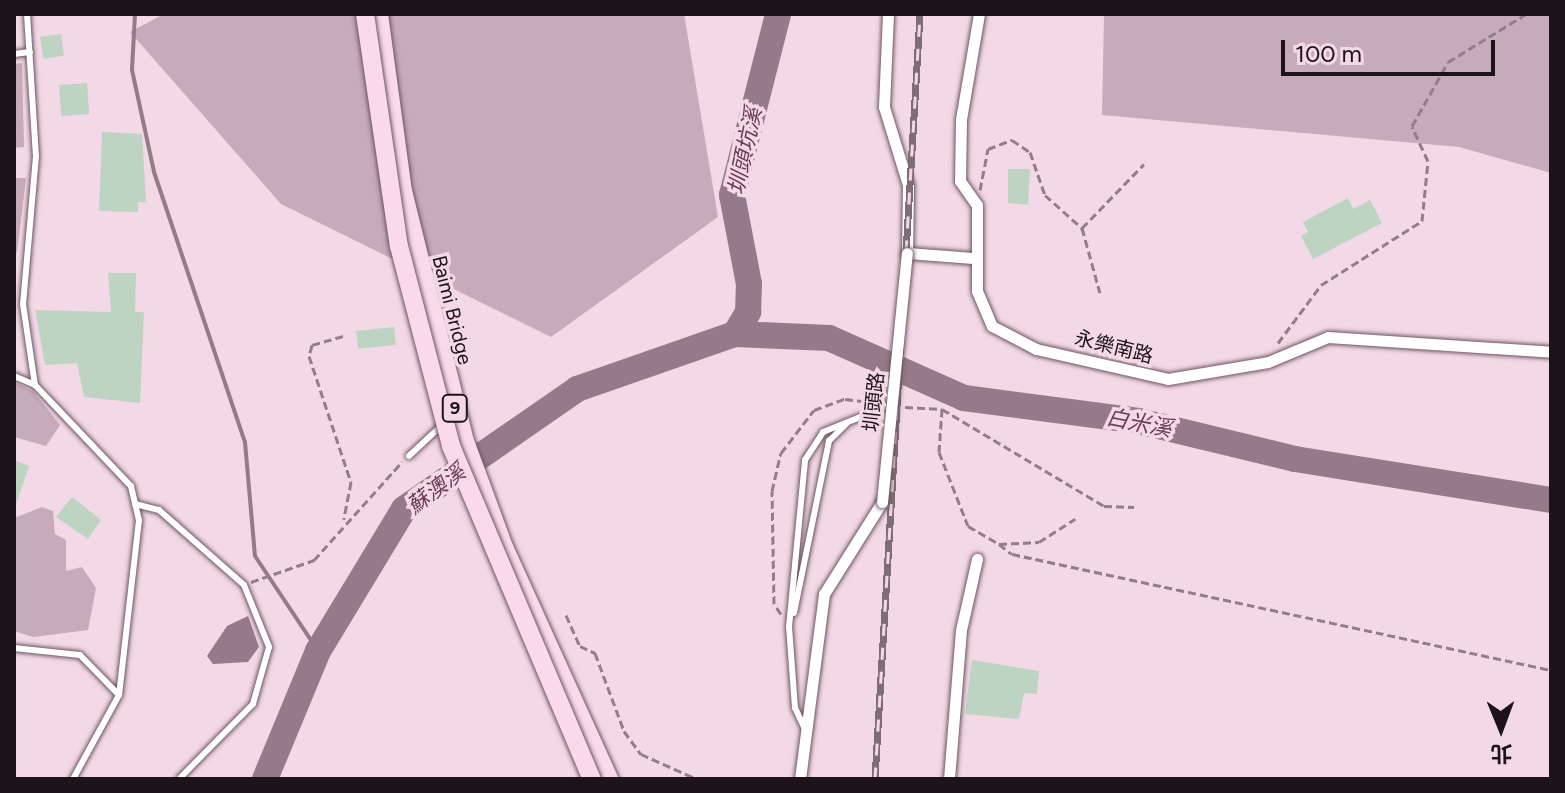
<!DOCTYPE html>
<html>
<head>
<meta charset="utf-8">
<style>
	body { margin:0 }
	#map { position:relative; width:1565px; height:793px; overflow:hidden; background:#f3d8e6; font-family:Figtree,"Noto Sans TC",sans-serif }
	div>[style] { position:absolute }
	.green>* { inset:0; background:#c7abba }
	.water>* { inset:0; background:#977a89 }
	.stream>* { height:4px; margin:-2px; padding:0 2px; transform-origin:2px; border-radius:2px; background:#977a89 }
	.river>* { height:26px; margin:-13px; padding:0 13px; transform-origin:13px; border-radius:13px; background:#977a89 }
	.building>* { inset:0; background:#bdd4c3; transform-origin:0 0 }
	.path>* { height:3px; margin-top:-1.5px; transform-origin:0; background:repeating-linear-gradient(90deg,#917e88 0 8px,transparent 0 12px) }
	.roads { filter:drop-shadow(0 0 2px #6c5661) drop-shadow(0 0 2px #6c5661) }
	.service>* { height:6px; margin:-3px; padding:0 3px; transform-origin:3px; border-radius:3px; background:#fff }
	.minor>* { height:11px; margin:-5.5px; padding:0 5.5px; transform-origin:5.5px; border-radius:5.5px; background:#fff }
	.primary>* { height:18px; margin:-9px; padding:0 9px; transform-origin:9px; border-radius:9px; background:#fad9ea }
	.rail>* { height:7px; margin-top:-3.5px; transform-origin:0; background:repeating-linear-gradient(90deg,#f3d8e6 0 12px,#7e6d76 0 24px); box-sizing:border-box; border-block:2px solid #7e6d76 }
	.bridges { filter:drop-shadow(0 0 2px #6c5661) drop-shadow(0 0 2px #6c5661) }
	.minor-bridge>* { height:11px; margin:-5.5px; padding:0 5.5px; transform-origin:5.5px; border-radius:5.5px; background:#fff }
	.primary-bridge>* { height:18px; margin:-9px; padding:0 9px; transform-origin:9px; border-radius:9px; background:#fad9ea }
	span { translate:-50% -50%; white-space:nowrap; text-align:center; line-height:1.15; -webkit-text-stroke:7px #f3d8e6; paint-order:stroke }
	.shield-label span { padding:2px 6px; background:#f3d8e6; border:2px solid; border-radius:6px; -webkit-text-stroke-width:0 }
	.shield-label { font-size:18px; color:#1d1419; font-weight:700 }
	.street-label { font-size:20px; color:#1d1419 }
	.water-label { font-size:22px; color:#693c55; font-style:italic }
	.frame { position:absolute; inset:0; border:16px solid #1d1419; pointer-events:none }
	.north { position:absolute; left:1461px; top:689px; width:80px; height:80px; -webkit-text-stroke:6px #f3d8e6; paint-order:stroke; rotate:179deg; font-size:22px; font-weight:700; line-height:32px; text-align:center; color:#1d1419 }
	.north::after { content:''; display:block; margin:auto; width:28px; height:36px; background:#1d1419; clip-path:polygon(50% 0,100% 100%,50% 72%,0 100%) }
	.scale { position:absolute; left:1281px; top:40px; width:214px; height:36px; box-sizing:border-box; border:4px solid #1d1419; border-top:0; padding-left:10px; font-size:24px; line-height:28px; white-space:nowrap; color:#1d1419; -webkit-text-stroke:6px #f3d8e6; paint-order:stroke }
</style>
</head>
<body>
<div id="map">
	<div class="green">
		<div style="clip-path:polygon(164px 14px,684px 14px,718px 217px,551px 337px,281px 204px,130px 32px)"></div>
		<div style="clip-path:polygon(1104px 14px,1551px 14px,1551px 173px,1459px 147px,1102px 115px)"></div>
		<div style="clip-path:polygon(22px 63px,24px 147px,14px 148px,14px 64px)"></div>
		<div style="clip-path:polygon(14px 178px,26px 178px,17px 253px,14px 252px)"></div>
		<div style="clip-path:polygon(14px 382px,33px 391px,60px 425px,46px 446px,14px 437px)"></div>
		<div style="clip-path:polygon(42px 507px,53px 511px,55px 534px,66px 540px,66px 571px,82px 567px,96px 588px,88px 630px,33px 637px,14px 631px,14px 518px)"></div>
	</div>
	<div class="water">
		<div style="clip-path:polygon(248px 616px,259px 647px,248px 662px,213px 664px,207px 656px,227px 626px)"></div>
	</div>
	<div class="stream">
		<div style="left:135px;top:14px;width:56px;rotate:93.1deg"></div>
		<div style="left:132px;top:70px;width:104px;rotate:77.8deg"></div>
		<div style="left:154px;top:172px;width:285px;rotate:71.4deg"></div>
		<div style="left:245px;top:442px;width:114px;rotate:85deg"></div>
		<div style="left:255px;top:556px;width:114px;rotate:56.4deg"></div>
	</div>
	<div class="river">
		<div style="left:735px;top:334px;width:26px;rotate:-59deg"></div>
		<div style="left:748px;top:312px;width:28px;rotate:-88deg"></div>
		<div style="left:749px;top:284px;width:91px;rotate:-100.8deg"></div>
		<div style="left:732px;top:195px;width:187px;rotate:-75.7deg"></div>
		<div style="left:265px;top:779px;width:139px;rotate:-67.5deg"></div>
		<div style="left:318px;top:651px;width:166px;rotate:-58.8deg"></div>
		<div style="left:404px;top:509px;width:211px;rotate:-34.7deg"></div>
		<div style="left:577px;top:389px;width:167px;rotate:-19.2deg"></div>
		<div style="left:735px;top:334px;width:94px;rotate:2.4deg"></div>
		<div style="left:829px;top:338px;width:148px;rotate:24deg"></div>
		<div style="left:964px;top:398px;width:176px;rotate:7.5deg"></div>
		<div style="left:1138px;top:421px;width:162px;rotate:13.6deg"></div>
		<div style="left:1295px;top:459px;width:259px;rotate:9.1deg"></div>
	</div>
	<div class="building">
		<div style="left:61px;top:34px;width:22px;height:21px;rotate:82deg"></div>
		<div style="left:87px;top:83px;width:31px;height:28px;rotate:86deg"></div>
		<div style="clip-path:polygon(102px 132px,142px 134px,146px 202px,138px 202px,138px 212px,99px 211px)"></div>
		<div style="clip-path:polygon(1008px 169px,1030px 169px,1028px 205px,1008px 203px)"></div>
		<div style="clip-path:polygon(1348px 198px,1353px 209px,1370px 200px,1382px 223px,1313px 259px,1301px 236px,1308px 232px,1303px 222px)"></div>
		<div style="clip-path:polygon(108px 273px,136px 273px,135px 312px,144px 312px,140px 403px,84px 397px,77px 363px,45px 365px,35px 310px,111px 312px)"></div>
		<div style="left:394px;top:327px;width:18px;height:38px;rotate:84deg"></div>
		<div style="clip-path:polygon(14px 460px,29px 466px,16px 505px,14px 504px)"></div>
		<div style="clip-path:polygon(72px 497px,101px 520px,88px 539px,56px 517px)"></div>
		<div style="clip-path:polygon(972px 660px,1039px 671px,1037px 694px,1024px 693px,1019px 719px,965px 714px)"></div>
	</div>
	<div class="path">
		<div style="left:980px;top:190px;width:42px;rotate:-79deg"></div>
		<div style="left:988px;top:149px;width:26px;rotate:-21deg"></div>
		<div style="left:1012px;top:140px;width:22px;rotate:34deg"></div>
		<div style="left:1030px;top:152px;width:46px;rotate:70.8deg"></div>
		<div style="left:1045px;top:195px;width:50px;rotate:41.7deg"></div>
		<div style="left:1082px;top:228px;width:67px;rotate:74.5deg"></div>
		<div style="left:1082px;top:228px;width:89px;rotate:-45.9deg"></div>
		<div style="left:343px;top:336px;width:32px;rotate:164deg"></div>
		<div style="left:312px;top:345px;width:11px;rotate:105deg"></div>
		<div style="left:309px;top:356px;width:133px;rotate:71.6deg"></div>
		<div style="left:351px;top:482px;width:38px;rotate:101deg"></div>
		<div style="left:1278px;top:343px;width:72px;rotate:-53.4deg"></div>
		<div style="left:1321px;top:285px;width:120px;rotate:-32.4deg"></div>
		<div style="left:1422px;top:221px;width:60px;rotate:-84.3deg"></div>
		<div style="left:1428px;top:161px;width:38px;rotate:-115deg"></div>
		<div style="left:1412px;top:126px;width:73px;rotate:-60.6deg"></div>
		<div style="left:1448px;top:62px;width:92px;rotate:-31.6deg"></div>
		<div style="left:905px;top:407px;width:37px;rotate:3deg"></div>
		<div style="left:942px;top:409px;width:189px;rotate:30.9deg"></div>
		<div style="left:1104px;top:506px;width:30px;rotate:2deg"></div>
		<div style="left:942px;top:409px;width:43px;rotate:94deg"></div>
		<div style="left:939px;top:452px;width:79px;rotate:68.6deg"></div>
		<div style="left:968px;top:526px;width:36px;rotate:30deg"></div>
		<div style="left:999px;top:544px;width:40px;rotate:-2.9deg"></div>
		<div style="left:1039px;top:542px;width:43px;rotate:-32.6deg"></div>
		<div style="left:999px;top:544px;width:16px;rotate:38deg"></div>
		<div style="left:1012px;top:554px;width:551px;rotate:12.15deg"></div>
		<div style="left:251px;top:582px;width:67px;rotate:-19.2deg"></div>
		<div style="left:314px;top:560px;width:132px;rotate:-48.1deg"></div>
		<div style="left:781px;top:614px;width:12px;rotate:-125deg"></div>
		<div style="left:774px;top:604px;width:113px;rotate:-91deg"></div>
		<div style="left:772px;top:491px;width:39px;rotate:-77deg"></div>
		<div style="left:781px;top:453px;width:54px;rotate:-52.5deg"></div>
		<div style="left:814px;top:410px;width:33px;rotate:-20deg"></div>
		<div style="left:845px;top:399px;width:25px;rotate:7deg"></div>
		<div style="left:566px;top:615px;width:34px;rotate:66deg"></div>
		<div style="left:580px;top:646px;width:17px;rotate:25deg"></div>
		<div style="left:595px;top:653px;width:83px;rotate:69.6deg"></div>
		<div style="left:624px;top:731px;width:29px;rotate:54deg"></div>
		<div style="left:641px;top:754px;width:61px;rotate:24.1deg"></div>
	</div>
	<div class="roads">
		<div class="service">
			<div style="left:27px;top:14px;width:142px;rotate:86.4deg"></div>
			<div style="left:36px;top:156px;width:149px;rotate:95deg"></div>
			<div style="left:23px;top:304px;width:82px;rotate:81.6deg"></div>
			<div style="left:35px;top:385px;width:139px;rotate:46.5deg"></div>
			<div style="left:131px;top:486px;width:35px;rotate:77deg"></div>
			<div style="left:139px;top:520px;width:176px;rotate:96.5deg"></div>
			<div style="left:119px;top:695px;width:96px;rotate:118.7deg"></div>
			<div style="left:14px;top:54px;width:16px;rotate:-7deg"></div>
			<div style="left:14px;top:376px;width:23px;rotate:23deg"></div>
			<div style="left:409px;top:456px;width:44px;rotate:-43.2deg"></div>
			<div style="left:135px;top:504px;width:25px;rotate:14deg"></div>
			<div style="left:159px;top:510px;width:113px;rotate:41.4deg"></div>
			<div style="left:244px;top:585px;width:67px;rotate:68deg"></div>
			<div style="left:269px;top:647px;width:59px;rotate:105.7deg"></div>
			<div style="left:253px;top:704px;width:105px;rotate:134.6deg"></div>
			<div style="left:794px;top:613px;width:176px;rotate:-78.5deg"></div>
			<div style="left:829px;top:441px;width:25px;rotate:-45deg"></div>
			<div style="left:14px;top:648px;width:66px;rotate:6.1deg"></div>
			<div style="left:80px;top:655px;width:56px;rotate:45.7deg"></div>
			<div style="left:804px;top:727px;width:21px;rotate:-115deg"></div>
			<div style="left:795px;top:708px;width:81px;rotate:-94.2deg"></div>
			<div style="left:789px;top:627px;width:168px;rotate:-84.5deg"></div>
			<div style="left:805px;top:460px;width:33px;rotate:-57deg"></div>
			<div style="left:823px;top:432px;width:72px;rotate:-21.9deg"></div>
		</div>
		<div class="minor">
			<div style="left:888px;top:14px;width:93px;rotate:92.5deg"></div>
			<div style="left:884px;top:107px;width:82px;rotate:72.9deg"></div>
			<div style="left:908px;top:185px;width:68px;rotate:90.8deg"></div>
			<div style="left:907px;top:253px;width:67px;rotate:4.3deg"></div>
			<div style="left:979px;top:14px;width:107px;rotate:99.7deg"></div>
			<div style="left:961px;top:119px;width:62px;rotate:90.9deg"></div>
			<div style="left:960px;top:181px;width:29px;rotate:55deg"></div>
			<div style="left:977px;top:205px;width:86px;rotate:90deg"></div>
			<div style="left:977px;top:291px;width:38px;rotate:67deg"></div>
			<div style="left:992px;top:326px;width:50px;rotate:27.6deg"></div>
			<div style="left:1036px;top:349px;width:135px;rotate:12.8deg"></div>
			<div style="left:1168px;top:379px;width:101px;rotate:-9.6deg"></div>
			<div style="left:1268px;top:362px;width:65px;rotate:-22.6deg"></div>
			<div style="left:1328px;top:337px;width:224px;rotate:3.8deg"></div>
			<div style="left:800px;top:779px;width:187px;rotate:-82.6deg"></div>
			<div style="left:824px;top:594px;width:109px;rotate:-57.8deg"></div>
			<div style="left:949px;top:779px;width:149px;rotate:-85.4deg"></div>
			<div style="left:961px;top:630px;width:73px;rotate:-77.3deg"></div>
		</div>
		<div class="primary">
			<div style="left:379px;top:14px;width:179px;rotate:82.3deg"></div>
			<div style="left:403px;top:191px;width:258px;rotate:76.1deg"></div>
			<div style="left:465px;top:441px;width:113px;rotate:69.8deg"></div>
			<div style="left:504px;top:547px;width:255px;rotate:65.6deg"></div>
		</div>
	</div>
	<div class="rail">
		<div style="left:875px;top:779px;width:766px;rotate:-86.63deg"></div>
	</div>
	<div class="bridges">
		<div class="minor-bridge">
			<div style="left:882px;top:502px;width:250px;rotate:-84.3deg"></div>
		</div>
		<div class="primary-bridge">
			<div style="left:365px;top:14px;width:234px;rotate:81.7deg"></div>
			<div style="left:399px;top:246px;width:207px;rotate:75.4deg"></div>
			<div style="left:451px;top:446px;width:362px;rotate:67.1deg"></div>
		</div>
	</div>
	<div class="shield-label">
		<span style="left:455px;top:408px">9</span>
	</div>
	<div class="street-label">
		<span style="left:452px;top:310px;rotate:76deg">Baimi Bridge</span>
		<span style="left:1114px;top:347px;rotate:14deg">永樂南路</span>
		<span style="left:874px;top:402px;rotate:-84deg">圳頭路</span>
	</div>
	<div class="water-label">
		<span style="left:745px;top:151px;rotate:-78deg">圳頭坑溪</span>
		<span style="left:1139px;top:423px;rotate:11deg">白米溪</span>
		<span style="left:436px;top:489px;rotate:-37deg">蘇澳溪</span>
	</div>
	<div class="frame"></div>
	<div class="north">北</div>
	<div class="scale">100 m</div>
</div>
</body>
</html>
